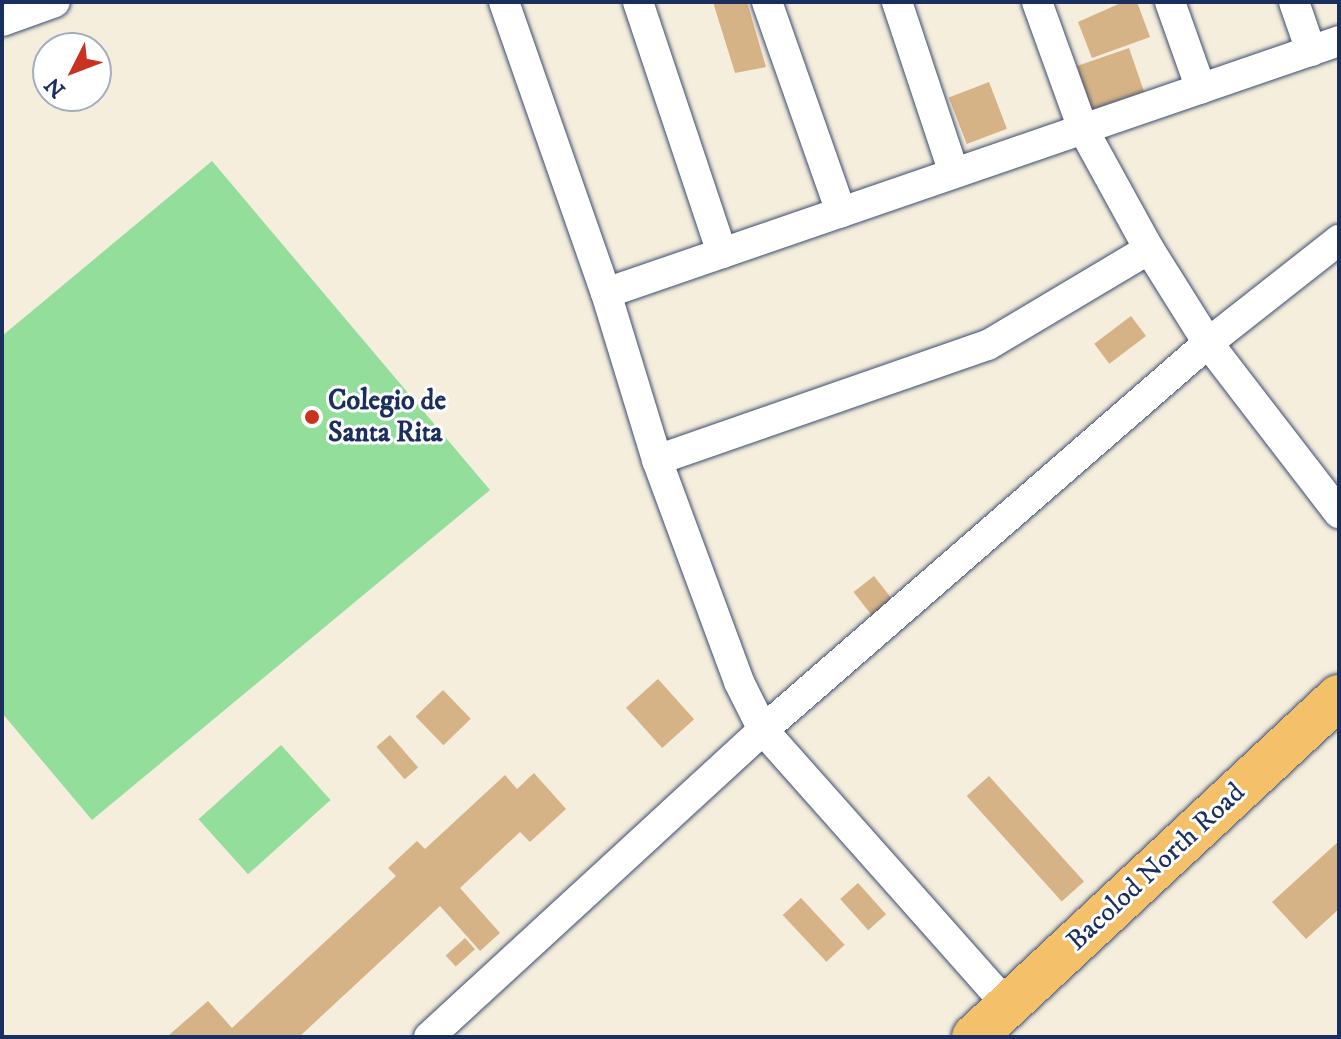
<!DOCTYPE html>
<html>
<head>
<meta charset="utf-8">
<style>
	body { margin:0 }
	#map { position:relative; width:1341px; height:1039px; overflow:hidden; background:#f5eedc; font-family:"IM FELL DW Pica",serif }
	div>[style] { position:absolute }
	.green>* { inset:0; background:#93de9a; transform-origin:0 0 }
	.building>* { inset:0; background:#d5b387; transform-origin:0 0 }
	.roads { filter:drop-shadow(0 0 2px #3c4c71) drop-shadow(0 0 2px #3c4c71) }
	.minor>* { height:30px; margin:-15px; padding:0 15px; transform-origin:15px; border-radius:15px; background:#fff }
	.highway>* { height:44px; margin:-22px; padding:0 22px; transform-origin:22px; border-radius:22px; background:#f4c16a }
	.dots>* { width:22px; height:22px; translate:-50% -50%; box-sizing:border-box; border:4px solid #fff; border-radius:50% }
	span { translate:-50% -50%; white-space:nowrap; text-align:center; line-height:1.15; -webkit-text-stroke:6px #fff; paint-order:stroke }
	.poi-label { font-size:28px; color:#1b2f5e; font-weight:700 }
	.left { translate:0 -50%; text-align:left }
	.street-label { font-size:28px; color:#1b2f5e }
	.frame { position:absolute; inset:0; border:4px solid #1b2f5e; pointer-events:none }
	.north { position:absolute; left:32px; top:32px; width:80px; height:80px; box-sizing:border-box; background:#fff; border:2px solid #a4acbf; border-radius:50%; rotate:228deg; font-size:22px; font-weight:700; line-height:32px; text-align:center; color:#1b2f5e }
	.north::after { content:''; display:block; margin:auto; width:28px; height:36px; background:#c8321e; clip-path:polygon(50% 0,100% 100%,50% 72%,0 100%) }
</style>
</head>
<body>
<div id="map">
	<div class="green">
		<div style="clip-path:polygon(212px 161px,490px 490px,92px 820px,2px 713px,2px 336px)"></div>
		<div style="left:281px;top:745px;width:74px;height:111px;rotate:48deg"></div>
	</div>
	<div class="building">
		<div style="clip-path:polygon(713px 2px,747px 2px,766px 67px,735px 73px)"></div>
		<div style="clip-path:polygon(1123px 2px,1137px 2px,1150px 37px,1092px 58px,1078px 22px)"></div>
		<div style="left:1129px;top:48px;width:46px;height:55px;rotate:71deg"></div>
		<div style="left:989px;top:82px;width:50px;height:43px;rotate:69deg"></div>
		<div style="left:1131px;top:316px;width:25px;height:46px;rotate:53deg"></div>
		<div style="left:874px;top:576px;width:33px;height:26px;rotate:52deg"></div>
		<div style="left:658px;top:679px;width:54px;height:43px;rotate:48deg"></div>
		<div style="left:443px;top:690px;width:40px;height:38px;rotate:46deg"></div>
		<div style="left:390px;top:735px;width:43px;height:18px;rotate:49deg"></div>
		<div style="clip-path:polygon(534px 773px,566px 809px,530px 842px,520px 832px,460px 888px,500px 933px,480px 951px,440px 906px,299px 1037px,169px 1035px,208px 1001px,232px 1028px,396px 876px,388px 868px,417px 841px,425px 849px,505px 775px,517px 789px)"></div>
		<div style="left:989px;top:776px;width:142px;height:30px;rotate:48deg"></div>
		<div style="clip-path:polygon(1339px 841px,1339px 909px,1306px 939px,1272px 902px)"></div>
		<div style="left:858px;top:883px;width:42px;height:24px;rotate:48deg"></div>
		<div style="left:801px;top:898px;width:64px;height:25px;rotate:47deg"></div>
		<div style="left:465px;top:938px;width:15px;height:26px;rotate:48deg"></div>
	</div>
	<div class="roads">
		<div class="minor">
			<div style="left:504px;top:2px;width:308px;rotate:70.7deg"></div>
			<div style="left:606px;top:293px;width:175px;rotate:73deg"></div>
			<div style="left:657px;top:460px;width:237px;rotate:69.7deg"></div>
			<div style="left:739px;top:682px;width:54px;rotate:63.4deg"></div>
			<div style="left:763px;top:730px;width:368px;rotate:48.4deg"></div>
			<div style="left:638px;top:2px;width:265px;rotate:71.5deg"></div>
			<div style="left:767px;top:2px;width:223px;rotate:70.6deg"></div>
			<div style="left:897px;top:2px;width:180px;rotate:71.6deg"></div>
			<div style="left:1037px;top:2px;width:135px;rotate:70.1deg"></div>
			<div style="left:1083px;top:129px;width:137px;rotate:61.2deg"></div>
			<div style="left:1149px;top:249px;width:111px;rotate:57.9deg"></div>
			<div style="left:1208px;top:343px;width:215px;rotate:52.4deg"></div>
			<div style="left:1170px;top:2px;width:92px;rotate:70.4deg"></div>
			<div style="left:1294px;top:2px;width:52px;rotate:70.9deg"></div>
			<div style="left:2px;top:21px;width:56px;rotate:-19.7deg"></div>
			<div style="left:606px;top:293px;width:775px;rotate:-18.97deg"></div>
			<div style="left:657px;top:460px;width:350px;rotate:-19.2deg"></div>
			<div style="left:988px;top:345px;width:187px;rotate:-30.8deg"></div>
			<div style="left:429px;top:1037px;width:454px;rotate:-42.6deg"></div>
			<div style="left:763px;top:730px;width:590px;rotate:-41.01deg"></div>
			<div style="left:1208px;top:343px;width:167px;rotate:-38.2deg"></div>
		</div>
		<div class="highway">
			<div style="left:974px;top:1037px;width:499px;rotate:-43deg"></div>
		</div>
	</div>
	<div class="dots">
		<div style="left:312px;top:417px;background:#c8321e"></div>
	</div>
	<div class="poi-label">
		<span class="left" style="left:328px;top:417px">Colegio de<br>Santa Rita</span>
	</div>
	<div class="street-label">
		<span style="left:1156px;top:867px;rotate:-43deg">Bacolod North Road</span>
	</div>
	<div class="frame"></div>
	<div class="north">N</div>
</div>
</body>
</html>
